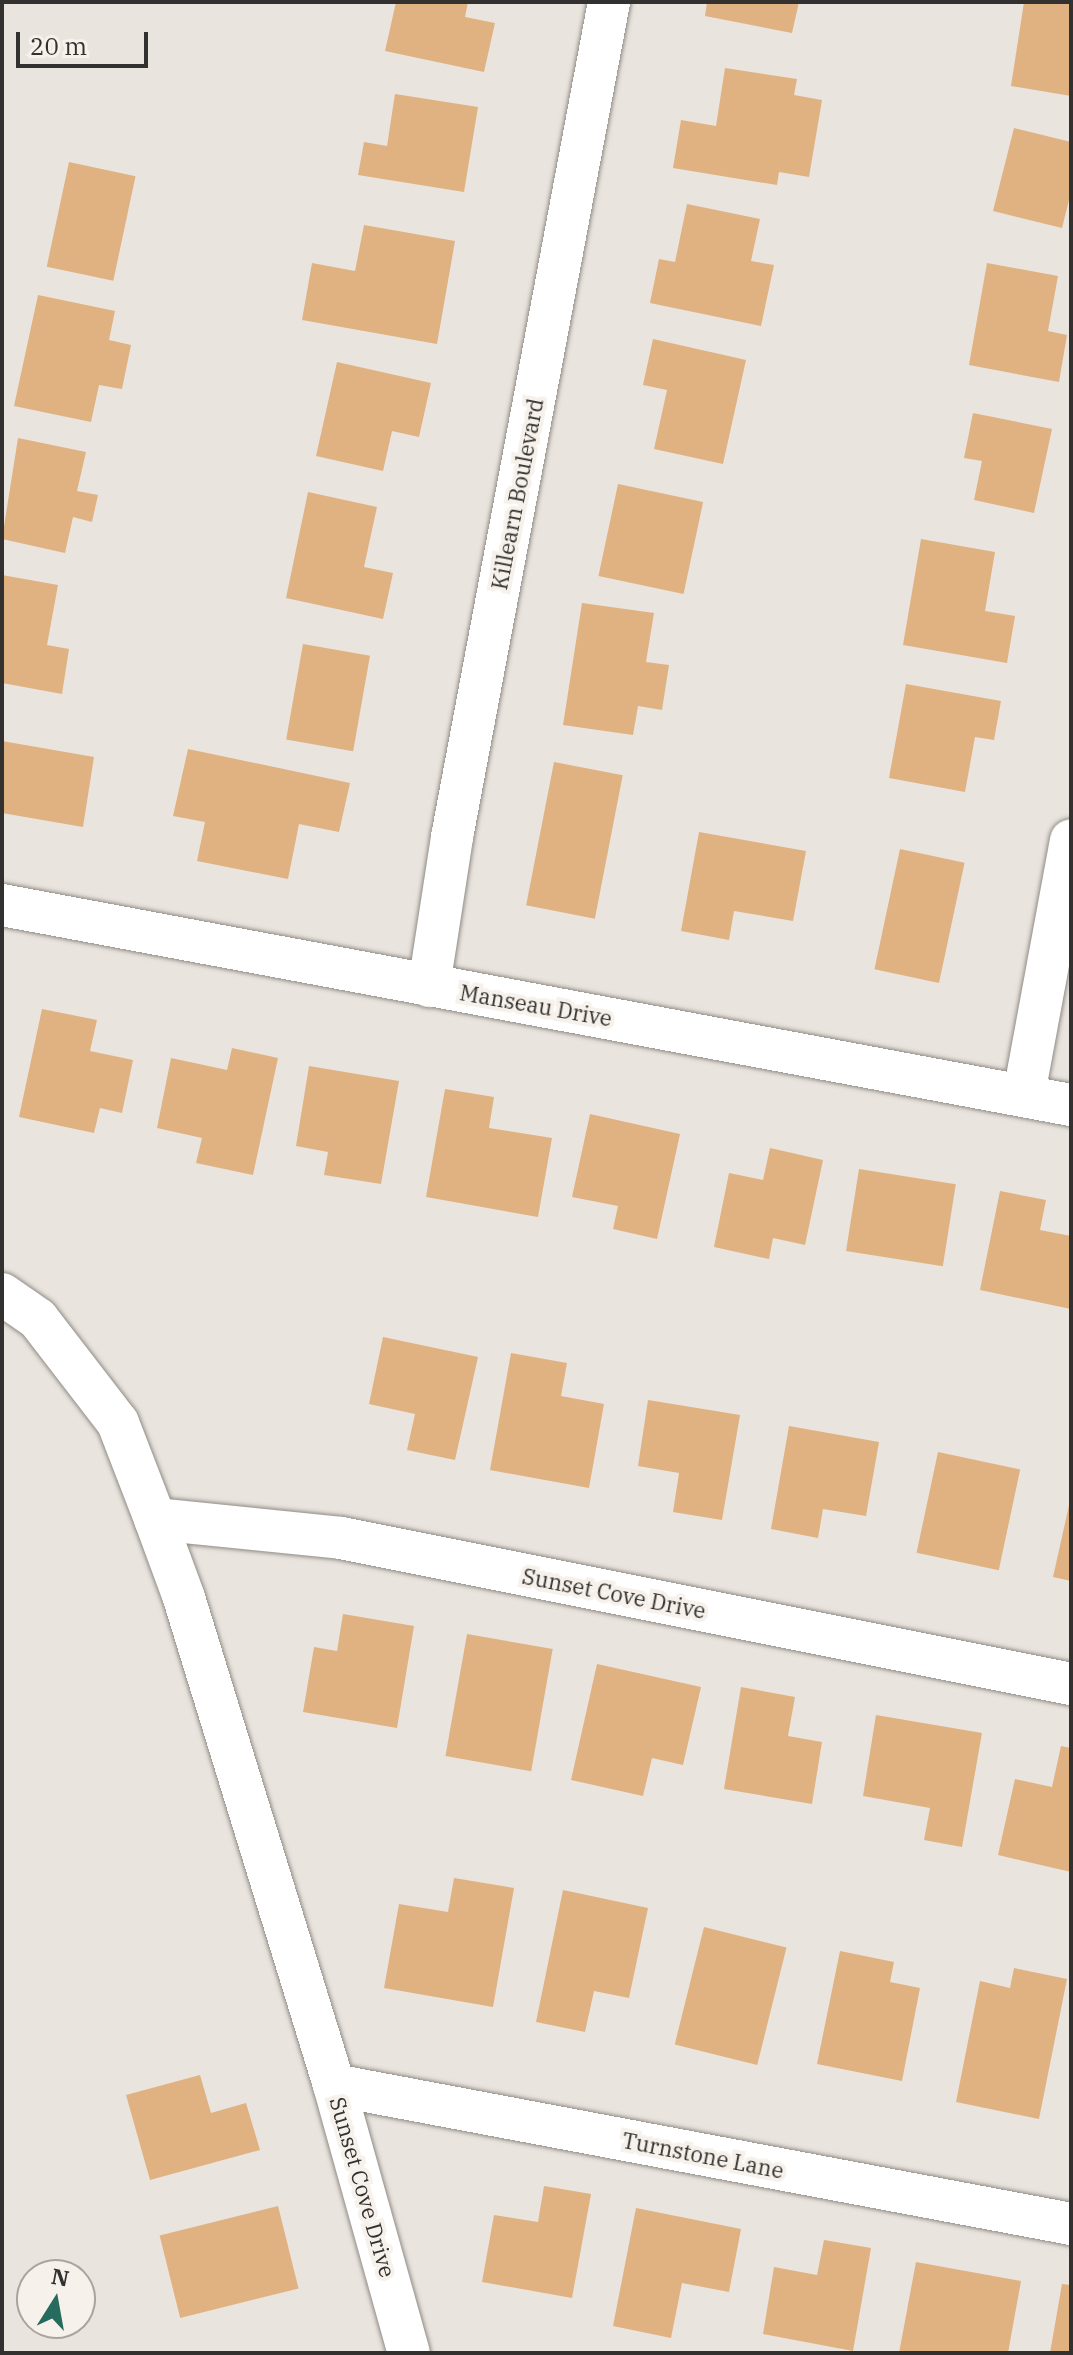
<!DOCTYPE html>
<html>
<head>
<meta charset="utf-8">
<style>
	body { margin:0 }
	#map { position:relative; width:1073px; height:2355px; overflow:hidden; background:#e9e4de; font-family:"IBM Plex Serif",serif }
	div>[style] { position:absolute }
	.building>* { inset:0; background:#e0b281; transform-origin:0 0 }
	.roads { filter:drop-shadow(0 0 2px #908b85) drop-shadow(0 0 2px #908b85) }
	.street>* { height:42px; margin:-21px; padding:0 21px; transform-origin:21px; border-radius:21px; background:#fff }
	span { translate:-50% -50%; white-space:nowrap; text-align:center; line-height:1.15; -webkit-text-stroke:8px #f7f1eb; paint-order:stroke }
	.street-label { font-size:22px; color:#33312f }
	.frame { position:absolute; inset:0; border:4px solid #33312f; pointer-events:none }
	.north { position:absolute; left:16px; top:2259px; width:80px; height:80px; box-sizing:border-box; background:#f7f1eb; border:2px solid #a9a4a0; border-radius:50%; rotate:11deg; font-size:22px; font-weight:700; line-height:32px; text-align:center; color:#33312f }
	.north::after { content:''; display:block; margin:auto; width:28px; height:36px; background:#266b5e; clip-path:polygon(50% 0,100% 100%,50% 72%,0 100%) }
	.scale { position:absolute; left:16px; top:32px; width:132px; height:36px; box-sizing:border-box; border:4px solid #33312f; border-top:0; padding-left:10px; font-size:24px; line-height:28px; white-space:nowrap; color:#33312f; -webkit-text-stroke:6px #f7f1eb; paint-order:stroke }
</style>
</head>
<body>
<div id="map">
	<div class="building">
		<div style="clip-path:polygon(396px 2px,468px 2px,465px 17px,495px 23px,484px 72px,385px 51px)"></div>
		<div style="clip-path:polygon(707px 2px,799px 2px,792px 33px,705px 16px)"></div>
		<div style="clip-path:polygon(1024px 2px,1071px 2px,1071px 96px,1011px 86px)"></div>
		<div style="clip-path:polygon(725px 68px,797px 79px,794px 95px,822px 100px,809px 177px,779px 172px,777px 185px,673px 168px,681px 120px,716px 126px)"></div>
		<div style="clip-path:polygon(395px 94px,478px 107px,464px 192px,358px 175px,364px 142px,387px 146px)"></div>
		<div style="clip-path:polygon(1014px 128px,1071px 142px,1071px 192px,1062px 228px,993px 211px)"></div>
		<div style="left:69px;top:162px;width:68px;height:107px;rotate:12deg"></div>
		<div style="clip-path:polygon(687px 204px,760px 219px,751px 261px,774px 265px,761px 326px,650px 303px,659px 259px,675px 262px)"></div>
		<div style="clip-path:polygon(364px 225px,455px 241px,437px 344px,302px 320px,312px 263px,355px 271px)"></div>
		<div style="clip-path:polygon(987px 263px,1058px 276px,1048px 331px,1067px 335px,1059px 382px,969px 365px)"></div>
		<div style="clip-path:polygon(38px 295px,115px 311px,109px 340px,131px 345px,122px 389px,99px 385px,91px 422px,14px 406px)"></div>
		<div style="clip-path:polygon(653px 339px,746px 360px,723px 464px,654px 449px,667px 390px,643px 385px)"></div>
		<div style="clip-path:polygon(337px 362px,431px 383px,419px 437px,392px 431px,383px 471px,316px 456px)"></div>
		<div style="clip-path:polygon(973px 413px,1052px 429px,1034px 513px,974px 500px,982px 461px,964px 458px)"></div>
		<div style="clip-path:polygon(18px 438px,86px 452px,77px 491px,98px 495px,92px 522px,73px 517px,65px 553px,2px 539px)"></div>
		<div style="left:618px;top:484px;width:87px;height:94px;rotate:12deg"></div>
		<div style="clip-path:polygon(308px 492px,377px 507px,364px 567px,393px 573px,383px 619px,286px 598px)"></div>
		<div style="clip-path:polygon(921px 539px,995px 552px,985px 611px,1015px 616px,1007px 663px,903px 645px)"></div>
		<div style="clip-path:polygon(2px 575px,58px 585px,47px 645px,69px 649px,62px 694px,2px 683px)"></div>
		<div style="clip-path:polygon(582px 603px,654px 613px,646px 662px,669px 665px,662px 710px,638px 706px,633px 735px,563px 725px)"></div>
		<div style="left:303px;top:644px;width:68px;height:97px;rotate:10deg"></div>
		<div style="clip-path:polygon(906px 684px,1001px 701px,994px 740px,975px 737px,965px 792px,889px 778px)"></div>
		<div style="clip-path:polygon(2px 741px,94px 757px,83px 827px,2px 813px)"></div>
		<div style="clip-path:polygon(188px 749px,350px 783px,339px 832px,299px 824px,288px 879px,197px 861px,205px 822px,173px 816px)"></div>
		<div style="left:554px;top:762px;width:70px;height:146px;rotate:11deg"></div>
		<div style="clip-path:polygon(699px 832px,806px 851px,793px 921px,734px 911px,729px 940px,681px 931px)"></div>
		<div style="left:900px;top:849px;width:66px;height:123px;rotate:12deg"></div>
		<div style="clip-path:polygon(42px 1009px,97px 1020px,90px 1051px,133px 1060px,122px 1113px,100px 1108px,94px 1133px,19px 1117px)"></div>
		<div style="clip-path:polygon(232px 1048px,278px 1058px,253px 1175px,196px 1163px,202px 1138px,157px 1128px,171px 1058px,227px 1070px)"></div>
		<div style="clip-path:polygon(309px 1066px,399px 1081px,381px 1184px,324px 1175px,328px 1152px,296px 1146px)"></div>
		<div style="clip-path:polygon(445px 1089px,494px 1097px,489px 1128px,552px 1138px,538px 1217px,426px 1197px)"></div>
		<div style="clip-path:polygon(590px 1114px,680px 1134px,657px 1239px,613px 1229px,618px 1206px,572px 1197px)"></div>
		<div style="clip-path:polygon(770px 1148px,823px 1160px,805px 1245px,773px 1238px,769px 1259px,714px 1247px,729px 1173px,763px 1180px)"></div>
		<div style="left:859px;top:1169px;width:98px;height:83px;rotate:9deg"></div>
		<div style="clip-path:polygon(1000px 1191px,1046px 1200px,1040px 1230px,1071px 1236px,1071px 1309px,980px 1290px)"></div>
		<div style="clip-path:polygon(383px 1337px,478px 1357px,455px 1460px,407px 1450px,415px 1414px,369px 1404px)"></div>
		<div style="clip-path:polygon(511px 1353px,567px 1363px,561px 1396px,604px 1404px,589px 1488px,490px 1470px)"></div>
		<div style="clip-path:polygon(648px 1400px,740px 1415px,722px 1520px,673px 1512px,679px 1473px,638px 1466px)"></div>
		<div style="clip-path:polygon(789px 1426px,879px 1442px,866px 1516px,823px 1509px,818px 1538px,771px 1529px)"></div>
		<div style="left:938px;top:1452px;width:84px;height:103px;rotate:12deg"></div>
		<div style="clip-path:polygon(1070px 1501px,1071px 1501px,1071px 1581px,1053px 1577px)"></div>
		<div style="clip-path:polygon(343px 1614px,414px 1626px,397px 1728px,303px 1712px,314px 1647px,337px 1651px)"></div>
		<div style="left:467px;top:1634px;width:87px;height:124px;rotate:10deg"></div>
		<div style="clip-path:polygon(597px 1664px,701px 1687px,683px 1765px,652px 1758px,643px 1796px,571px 1780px)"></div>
		<div style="clip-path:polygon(741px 1687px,795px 1697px,788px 1736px,822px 1742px,812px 1804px,724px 1789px)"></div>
		<div style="clip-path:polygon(876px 1715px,982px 1733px,962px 1847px,924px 1840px,930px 1808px,863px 1796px)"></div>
		<div style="clip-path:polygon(1061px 1746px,1071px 1748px,1071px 1872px,998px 1855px,1015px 1779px,1052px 1787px)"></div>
		<div style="clip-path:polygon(454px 1878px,514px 1888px,493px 2007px,384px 1988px,399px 1904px,448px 1912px)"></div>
		<div style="clip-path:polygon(563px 1890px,648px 1908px,629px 1998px,594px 1991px,585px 2032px,536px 2022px)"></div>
		<div style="left:704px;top:1927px;width:85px;height:121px;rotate:14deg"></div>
		<div style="clip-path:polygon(840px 1951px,894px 1962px,890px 1982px,920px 1988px,902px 2081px,817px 2064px)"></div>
		<div style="clip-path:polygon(1014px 1968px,1067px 1979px,1039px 2119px,956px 2102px,980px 1981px,1010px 1988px)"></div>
		<div style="clip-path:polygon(200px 2075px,211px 2113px,246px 2103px,260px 2150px,150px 2180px,126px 2095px)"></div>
		<div style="clip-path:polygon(544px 2186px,591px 2194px,572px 2298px,482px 2282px,494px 2215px,538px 2222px)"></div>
		<div style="left:278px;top:2206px;width:85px;height:122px;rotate:76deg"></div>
		<div style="clip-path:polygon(636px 2208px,741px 2229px,729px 2292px,682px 2283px,671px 2338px,613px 2326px)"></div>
		<div style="clip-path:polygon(824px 2240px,871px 2248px,853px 2351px,763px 2334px,774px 2267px,817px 2275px)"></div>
		<div style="clip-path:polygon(916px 2262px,1021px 2281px,1008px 2353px,899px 2353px)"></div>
		<div style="clip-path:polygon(1062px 2284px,1071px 2285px,1071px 2353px,1050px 2353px)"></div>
	</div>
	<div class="roads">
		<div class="street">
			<div style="left:2px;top:905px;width:1088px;rotate:10.6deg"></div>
			<div style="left:429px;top:986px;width:151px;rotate:-81.2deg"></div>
			<div style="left:452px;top:837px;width:850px;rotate:-79.35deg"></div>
			<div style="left:1024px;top:1094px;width:258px;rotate:-79.5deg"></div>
			<div style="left:2px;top:1294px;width:44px;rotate:34.8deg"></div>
			<div style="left:38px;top:1319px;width:131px;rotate:52.4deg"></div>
			<div style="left:118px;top:1423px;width:103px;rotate:68.9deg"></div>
			<div style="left:155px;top:1519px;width:187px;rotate:5.8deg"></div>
			<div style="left:341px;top:1538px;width:744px;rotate:11.31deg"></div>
			<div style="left:155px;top:1519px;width:84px;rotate:69.8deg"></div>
			<div style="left:184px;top:1598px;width:510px;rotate:72.88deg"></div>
			<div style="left:334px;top:2085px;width:278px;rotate:74.4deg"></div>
			<div style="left:334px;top:2085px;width:750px;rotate:10.68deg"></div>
		</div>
	</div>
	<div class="street-label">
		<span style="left:517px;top:494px;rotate:-79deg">Killearn Boulevard</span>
		<span style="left:536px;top:1005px;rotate:10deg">Manseau Drive</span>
		<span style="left:614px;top:1593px;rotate:11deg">Sunset Cove Drive</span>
		<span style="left:703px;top:2155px;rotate:11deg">Turnstone Lane</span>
		<span style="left:363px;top:2187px;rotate:74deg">Sunset Cove Drive</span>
	</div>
	<div class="frame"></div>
	<div class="north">N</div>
	<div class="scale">20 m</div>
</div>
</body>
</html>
